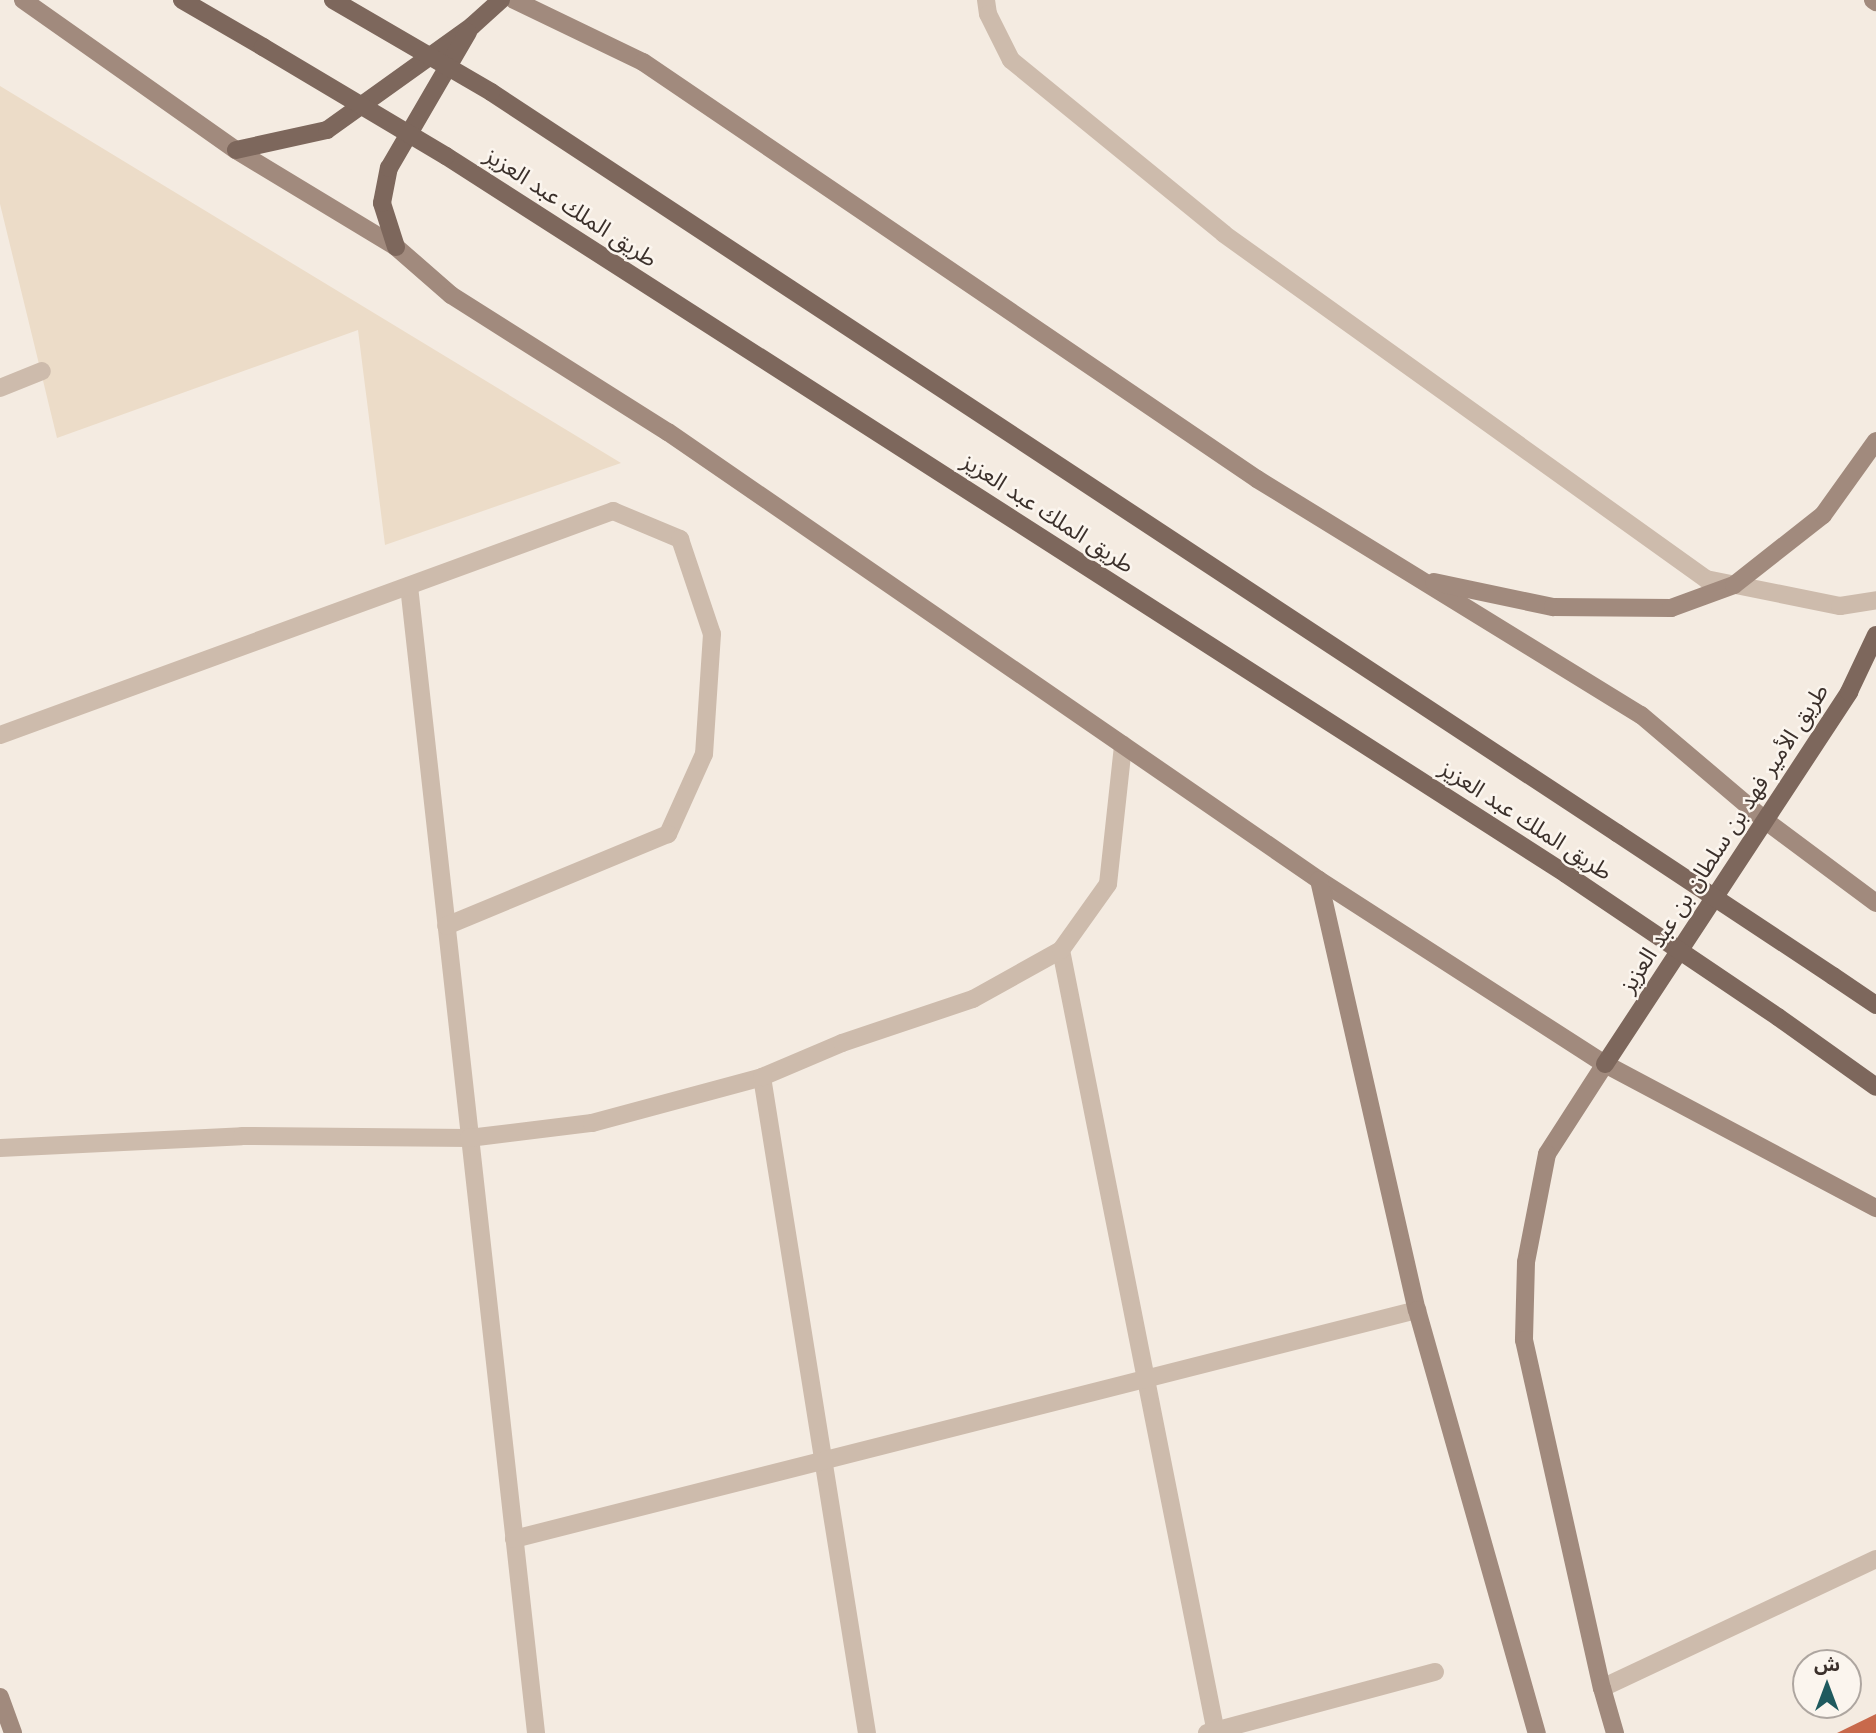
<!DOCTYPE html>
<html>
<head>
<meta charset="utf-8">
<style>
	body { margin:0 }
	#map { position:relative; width:1876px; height:1733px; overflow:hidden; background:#f4ebe1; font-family:"Space Grotesk","Noto Sans Arabic",sans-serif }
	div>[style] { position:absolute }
	.plaza>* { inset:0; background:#ecdcc8 }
	.building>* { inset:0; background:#c8694b }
	.street>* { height:18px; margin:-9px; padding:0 9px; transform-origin:9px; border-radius:9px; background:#cdbbac }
	.secondary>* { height:18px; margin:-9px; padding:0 9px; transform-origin:9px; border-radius:9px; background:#a18a7d }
	.primary>* { height:18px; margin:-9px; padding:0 9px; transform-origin:9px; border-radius:9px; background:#7d675c }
	.primary-bridge>* { height:18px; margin:-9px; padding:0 9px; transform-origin:9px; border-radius:9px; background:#7d675c }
	span { translate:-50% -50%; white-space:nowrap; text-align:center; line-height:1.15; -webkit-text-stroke:5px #fbf5ee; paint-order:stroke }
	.street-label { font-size:23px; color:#3b302b }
	.north { position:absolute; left:1792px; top:1649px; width:70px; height:70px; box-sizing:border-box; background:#fbf5ee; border:2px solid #aea6a0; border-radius:50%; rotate:0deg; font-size:19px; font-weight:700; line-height:28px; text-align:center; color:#3b302b }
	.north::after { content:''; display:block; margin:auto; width:24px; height:32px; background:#1f5a5e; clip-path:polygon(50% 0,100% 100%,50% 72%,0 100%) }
</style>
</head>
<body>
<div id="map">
	<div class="plaza">
		<div style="clip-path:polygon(0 86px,621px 463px,385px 545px,358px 330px,57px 438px,0 204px)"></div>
	</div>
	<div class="building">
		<div style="clip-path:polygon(1876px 1714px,1876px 1733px,1837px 1733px)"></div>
	</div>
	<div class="street">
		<div style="left:986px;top:0;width:14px;rotate:82deg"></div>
		<div style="left:988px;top:14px;width:51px;rotate:63.4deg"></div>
		<div style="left:1011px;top:60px;width:275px;rotate:39.2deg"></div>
		<div style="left:1224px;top:234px;width:593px;rotate:35.59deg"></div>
		<div style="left:1706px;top:579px;width:137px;rotate:11.4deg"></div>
		<div style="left:1840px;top:606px;width:36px;rotate:-9deg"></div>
		<div style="left:0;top:388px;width:45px;rotate:-22deg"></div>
		<div style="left:409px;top:586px;width:1154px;rotate:83.68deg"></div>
		<div style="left:0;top:735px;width:653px;rotate:-20.07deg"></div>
		<div style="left:613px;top:511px;width:73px;rotate:22.7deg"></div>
		<div style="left:680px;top:539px;width:100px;rotate:71.4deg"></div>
		<div style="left:712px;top:634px;width:120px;rotate:93.8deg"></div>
		<div style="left:704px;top:754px;width:88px;rotate:114.2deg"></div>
		<div style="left:668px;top:834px;width:240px;rotate:157.5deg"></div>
		<div style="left:1061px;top:950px;width:798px;rotate:78.8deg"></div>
		<div style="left:762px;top:1077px;width:664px;rotate:80.91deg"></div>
		<div style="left:0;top:1148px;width:242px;rotate:-2.8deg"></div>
		<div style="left:242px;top:1136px;width:227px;rotate:0.5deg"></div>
		<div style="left:469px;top:1138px;width:124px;rotate:-7deg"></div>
		<div style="left:592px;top:1123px;width:176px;rotate:-15.1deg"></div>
		<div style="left:762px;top:1077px;width:87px;rotate:-23deg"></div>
		<div style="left:842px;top:1043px;width:138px;rotate:-18.6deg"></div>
		<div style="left:973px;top:999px;width:101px;rotate:-29.1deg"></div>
		<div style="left:1061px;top:950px;width:81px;rotate:-54.5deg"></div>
		<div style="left:1108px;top:884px;width:140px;rotate:-83.8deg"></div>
		<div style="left:514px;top:1539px;width:932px;rotate:-14.23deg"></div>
		<div style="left:1602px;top:1688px;width:303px;rotate:-25.2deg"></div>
		<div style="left:1207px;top:1733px;width:236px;rotate:-15deg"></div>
	</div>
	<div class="secondary">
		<div style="left:23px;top:0;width:261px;rotate:35.2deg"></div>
		<div style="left:236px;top:150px;width:187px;rotate:31.2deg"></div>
		<div style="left:396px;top:247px;width:73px;rotate:41.1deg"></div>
		<div style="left:451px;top:295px;width:257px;rotate:32.3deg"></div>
		<div style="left:668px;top:432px;width:790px;rotate:34.53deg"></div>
		<div style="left:1319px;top:880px;width:340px;rotate:32.8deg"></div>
		<div style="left:1605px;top:1064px;width:307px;rotate:28deg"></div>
		<div style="left:514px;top:0;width:143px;rotate:25.7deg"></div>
		<div style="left:643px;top:62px;width:742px;rotate:34.18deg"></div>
		<div style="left:1257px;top:479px;width:451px;rotate:31.6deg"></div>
		<div style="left:1641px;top:715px;width:164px;rotate:40.3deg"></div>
		<div style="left:1766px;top:821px;width:137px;rotate:36.7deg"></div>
		<div style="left:1873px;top:0;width:4px;rotate:34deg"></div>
		<div style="left:1434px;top:582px;width:122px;rotate:11.9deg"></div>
		<div style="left:1553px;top:607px;width:118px;rotate:0.5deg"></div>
		<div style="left:1671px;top:608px;width:67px;rotate:-20.1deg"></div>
		<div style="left:1734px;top:585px;width:113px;rotate:-38.2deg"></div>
		<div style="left:1823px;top:515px;width:91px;rotate:-54.4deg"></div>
		<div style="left:1319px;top:880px;width:441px;rotate:77.2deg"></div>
		<div style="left:1417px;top:1310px;width:440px;rotate:74.2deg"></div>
		<div style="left:1605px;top:1064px;width:107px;rotate:122.8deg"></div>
		<div style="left:1547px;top:1154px;width:110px;rotate:101deg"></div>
		<div style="left:1526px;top:1262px;width:78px;rotate:91.5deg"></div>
		<div style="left:1524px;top:1340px;width:357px;rotate:77.4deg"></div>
		<div style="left:1602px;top:1688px;width:47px;rotate:73.9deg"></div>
		<div style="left:0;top:1697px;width:38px;rotate:70deg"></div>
	</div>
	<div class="primary">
		<div style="left:182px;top:0;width:94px;rotate:30.1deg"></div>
		<div style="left:491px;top:92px;width:1348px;rotate:33.35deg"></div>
		<div style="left:236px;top:150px;width:93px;rotate:-12.4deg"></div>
		<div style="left:327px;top:130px;width:178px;rotate:-35.6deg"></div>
		<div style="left:472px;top:26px;width:39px;rotate:-42deg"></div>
		<div style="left:446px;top:156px;width:1330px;rotate:32.66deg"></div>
		<div style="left:396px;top:247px;width:46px;rotate:-107.7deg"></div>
		<div style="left:382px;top:203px;width:36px;rotate:-79deg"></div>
		<div style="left:389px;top:168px;width:157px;rotate:-59.8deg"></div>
		<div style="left:1833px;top:976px;width:52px;rotate:34deg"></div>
		<div style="left:1778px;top:1017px;width:120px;rotate:35.5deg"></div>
		<div style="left:1605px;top:1064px;width:445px;rotate:-56.7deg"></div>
		<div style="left:1849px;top:692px;width:63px;rotate:-64.7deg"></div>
	</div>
	<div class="primary-bridge">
		<div style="left:333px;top:0;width:183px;rotate:30.2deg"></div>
		<div style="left:263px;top:47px;width:213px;rotate:30.8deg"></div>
		<div style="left:1617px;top:833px;width:259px;rotate:33.5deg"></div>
		<div style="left:1566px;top:874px;width:256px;rotate:34deg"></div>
	</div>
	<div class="street-label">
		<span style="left:571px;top:207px;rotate:33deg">طريق الملك عبد العزيز</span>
		<span style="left:1048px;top:513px;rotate:33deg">طريق الملك عبد العزيز</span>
		<span style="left:1526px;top:820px;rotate:33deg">طريق الملك عبد العزيز</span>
		<span style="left:1724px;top:838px;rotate:-57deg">طريق الأمير فهد بن سلطان بن عبد العزيز</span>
	</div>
	<div class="north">ش</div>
</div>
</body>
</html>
